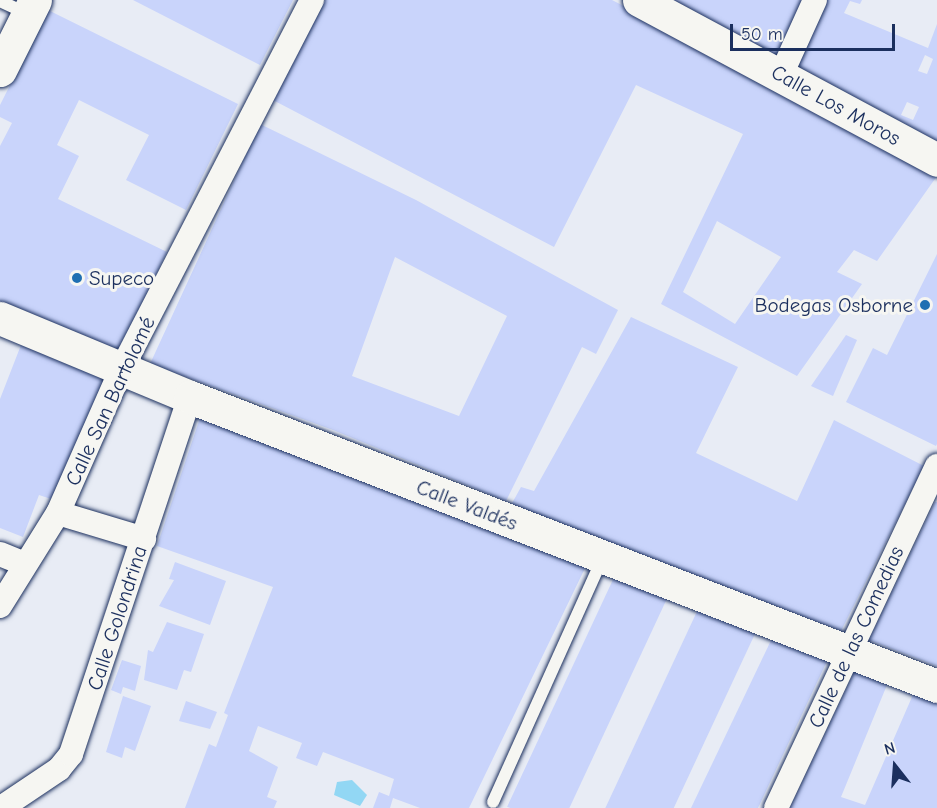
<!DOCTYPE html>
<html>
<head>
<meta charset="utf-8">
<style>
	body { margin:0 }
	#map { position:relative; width:937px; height:808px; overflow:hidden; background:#e8ecf5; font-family:"Comic Neue",sans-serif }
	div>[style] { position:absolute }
	.water>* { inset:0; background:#92d7f4 }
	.building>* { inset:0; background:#c9d4fb; transform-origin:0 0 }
	.roads { filter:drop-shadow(0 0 2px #1b2f5e) drop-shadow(0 0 2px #1b2f5e) }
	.lane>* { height:12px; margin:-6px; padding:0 6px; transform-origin:6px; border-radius:6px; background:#f6f6f2 }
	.street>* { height:24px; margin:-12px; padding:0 12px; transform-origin:12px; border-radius:12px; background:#f6f6f2 }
	.secondary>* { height:33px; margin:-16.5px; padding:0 16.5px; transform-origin:16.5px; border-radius:16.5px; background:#f6f6f2 }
	.dots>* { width:16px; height:16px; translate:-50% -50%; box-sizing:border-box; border:3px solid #f6f6f2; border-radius:50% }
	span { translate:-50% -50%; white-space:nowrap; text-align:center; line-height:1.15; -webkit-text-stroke:6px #f6f6f2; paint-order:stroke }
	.street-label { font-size:21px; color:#1b2f5e }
	.poi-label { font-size:21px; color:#1b2f5e }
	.left { translate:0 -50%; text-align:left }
	.right { translate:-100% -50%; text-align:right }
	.north { position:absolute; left:865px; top:736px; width:60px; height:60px; -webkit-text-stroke:4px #f6f6f2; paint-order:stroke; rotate:343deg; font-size:16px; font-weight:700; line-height:24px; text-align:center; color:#1b2f5e }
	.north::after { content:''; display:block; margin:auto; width:21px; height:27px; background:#1b2f5e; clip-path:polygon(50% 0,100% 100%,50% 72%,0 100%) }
	.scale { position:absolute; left:730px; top:24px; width:165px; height:27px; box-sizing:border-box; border:3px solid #1b2f5e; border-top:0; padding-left:8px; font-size:18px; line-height:21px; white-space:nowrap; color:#1b2f5e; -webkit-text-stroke:4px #f6f6f2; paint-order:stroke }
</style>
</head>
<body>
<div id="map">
	<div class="water">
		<div style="clip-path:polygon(352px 780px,367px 795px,360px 806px,334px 795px,337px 782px)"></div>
	</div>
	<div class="building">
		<div style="clip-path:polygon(133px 0,293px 0,260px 65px)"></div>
		<div style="clip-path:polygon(evenodd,325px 0,612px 0,853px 125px,937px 176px,877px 261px,854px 250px,837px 272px,862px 284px,797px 376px,661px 304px,743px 134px,636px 85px,554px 247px,271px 99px,325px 0,717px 221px,781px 257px,735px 324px,683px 292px,717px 221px)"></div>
		<div style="clip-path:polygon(667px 0,806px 0,779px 60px)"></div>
		<div style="clip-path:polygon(evenodd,825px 0,862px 0,860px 4px,850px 1px,844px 13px,928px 48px,937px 24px,937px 150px,794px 72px,825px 0,925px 55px,933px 59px,927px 74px,918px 71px,925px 55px,825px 0,907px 102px,919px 107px,913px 120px,901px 115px,907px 102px)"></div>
		<div style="clip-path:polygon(48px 10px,238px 104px,186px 210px,126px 180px,149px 135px,79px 100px,57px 145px,79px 156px,58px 199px,167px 252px,119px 351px,0 304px,0 146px,12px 123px,0 117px,0 105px)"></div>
		<div style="clip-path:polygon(evenodd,260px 124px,416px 200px,618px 310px,596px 354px,582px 347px,506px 501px,333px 430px,150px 364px,260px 124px,395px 257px,507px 316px,459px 416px,352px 376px,395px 257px)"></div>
		<div style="clip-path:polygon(937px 254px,937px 444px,936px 446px,846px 402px,873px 348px,887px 355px)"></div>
		<div style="clip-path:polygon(631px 317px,738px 367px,696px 453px,797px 501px,834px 420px,924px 466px,841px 631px,511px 505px,521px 487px,534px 491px)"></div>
		<div style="clip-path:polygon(846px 335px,857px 340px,833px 396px,811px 386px)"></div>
		<div style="clip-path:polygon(21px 345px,107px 378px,51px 499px,39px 495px,23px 537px,0 528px,0 399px)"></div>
		<div style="clip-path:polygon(201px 415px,588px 562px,469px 808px,420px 808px,393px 798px,390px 808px,373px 808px,379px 792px,389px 796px,394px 779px,323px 752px,317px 766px,296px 758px,302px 743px,258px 726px,249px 751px,278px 767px,267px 797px,277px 801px,274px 808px,185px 808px,209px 744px,216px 747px,228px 715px,224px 713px,273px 587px,157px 546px)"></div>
		<div style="clip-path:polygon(935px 502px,937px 502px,937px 666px,869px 640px)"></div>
		<div style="clip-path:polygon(175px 562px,226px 581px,210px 625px,159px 606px,174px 580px,169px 579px)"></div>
		<div style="left:617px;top:571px;width:57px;height:260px;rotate:25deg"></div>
		<div style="left:700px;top:605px;width:62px;height:225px;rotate:25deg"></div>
		<div style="clip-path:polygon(167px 622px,204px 634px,191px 672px,184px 670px,177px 690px,144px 680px,148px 650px,153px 652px)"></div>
		<div style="clip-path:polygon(775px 632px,829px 657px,758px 808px,691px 808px)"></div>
		<div style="clip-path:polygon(122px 660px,141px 666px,135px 691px,123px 687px,121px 694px,111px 690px)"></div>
		<div style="clip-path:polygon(857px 666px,889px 680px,841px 797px,865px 805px,915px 690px,937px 699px,937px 808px,790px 808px)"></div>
		<div style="clip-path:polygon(123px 696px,151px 706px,135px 751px,125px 747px,122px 758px,106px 752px)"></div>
		<div style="clip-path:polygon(186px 701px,217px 712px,210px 729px,179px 721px)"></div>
	</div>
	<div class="roads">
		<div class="lane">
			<div style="left:0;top:1px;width:29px;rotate:25deg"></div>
			<div style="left:493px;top:802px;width:266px;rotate:-65.8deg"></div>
		</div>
		<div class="street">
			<div style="left:781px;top:75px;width:82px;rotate:-65.6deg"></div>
			<div style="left:58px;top:513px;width:90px;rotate:16.8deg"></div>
			<div style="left:0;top:554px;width:27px;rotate:22deg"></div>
			<div style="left:0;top:606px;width:110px;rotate:-58.1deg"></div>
			<div style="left:58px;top:513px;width:158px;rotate:-66.2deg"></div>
			<div style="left:122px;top:368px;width:414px;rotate:-62.7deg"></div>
			<div style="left:1px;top:808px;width:70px;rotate:-33.9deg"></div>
			<div style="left:59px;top:769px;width:19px;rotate:-51deg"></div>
			<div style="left:71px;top:754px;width:376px;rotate:-71.6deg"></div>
			<div style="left:776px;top:808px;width:378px;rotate:-64.8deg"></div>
		</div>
		<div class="secondary">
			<div style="left:639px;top:0;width:338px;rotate:28.2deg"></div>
			<div style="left:0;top:70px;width:78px;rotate:-63.4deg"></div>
			<div style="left:0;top:318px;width:206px;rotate:22.6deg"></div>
			<div style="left:190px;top:397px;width:801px;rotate:21.15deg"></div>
		</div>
	</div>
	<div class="dots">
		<div style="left:77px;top:278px;background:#1f6fb2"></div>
		<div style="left:925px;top:305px;background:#1f6fb2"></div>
	</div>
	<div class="street-label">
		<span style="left:836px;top:105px;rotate:29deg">Calle Los Moros</span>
		<span style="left:110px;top:401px;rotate:-65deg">Calle San Bartolomé</span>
		<span style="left:467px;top:505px;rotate:21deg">Calle Valdés</span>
		<span style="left:117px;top:618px;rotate:-72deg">Calle Golondrina</span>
		<span style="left:856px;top:637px;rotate:-65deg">Calle de las Comedias</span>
	</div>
	<div class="poi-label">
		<span class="left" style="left:89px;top:278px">Supeco</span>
		<span class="right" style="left:913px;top:305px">Bodegas Osborne</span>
	</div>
	<div class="north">N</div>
	<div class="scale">50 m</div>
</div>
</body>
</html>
